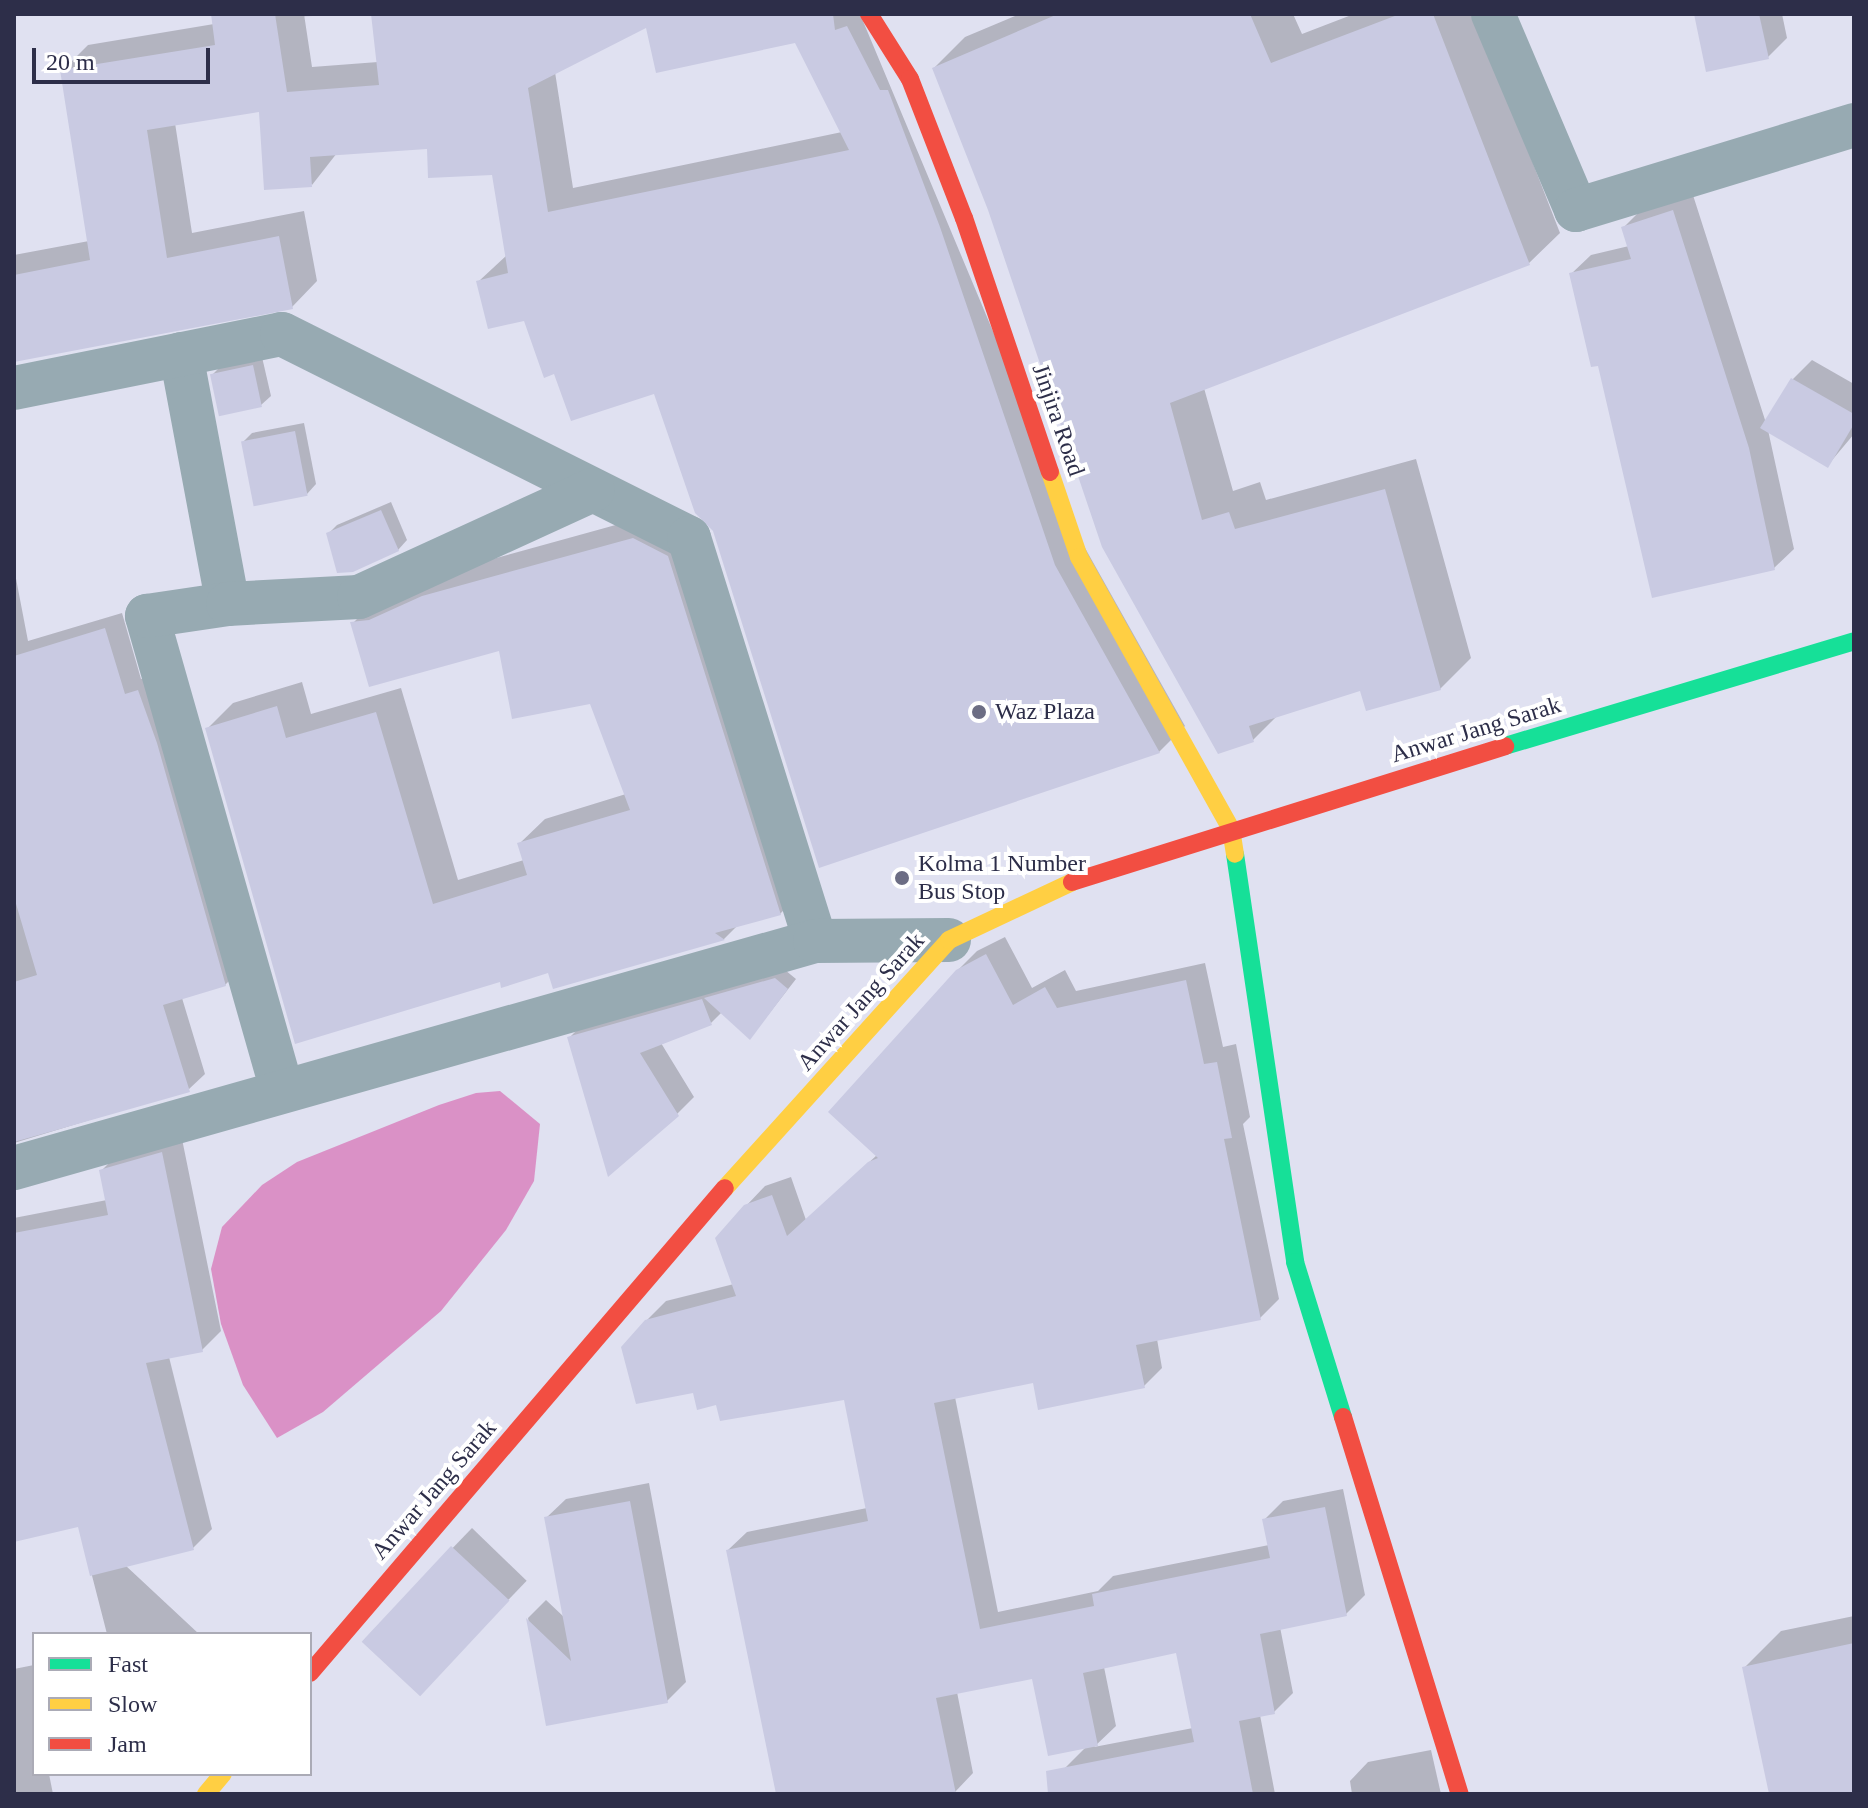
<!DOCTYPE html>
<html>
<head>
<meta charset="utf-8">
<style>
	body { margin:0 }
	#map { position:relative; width:1868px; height:1808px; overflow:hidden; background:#e0e1f1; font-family:"Times New Roman",serif }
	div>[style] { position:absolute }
	.water>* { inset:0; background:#da91c6 }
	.shadow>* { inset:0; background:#0003; transform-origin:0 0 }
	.building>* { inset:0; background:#c9cae2; transform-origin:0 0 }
	.street>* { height:44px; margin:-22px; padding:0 22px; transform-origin:22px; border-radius:22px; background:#97aab2 }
	.fast>* { height:18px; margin:-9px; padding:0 9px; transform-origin:9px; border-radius:9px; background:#16e098 }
	.slow>* { height:18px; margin:-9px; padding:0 9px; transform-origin:9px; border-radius:9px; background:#ffcf43 }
	.jam>* { height:18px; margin:-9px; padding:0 9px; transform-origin:9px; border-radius:9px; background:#f24e42 }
	.dots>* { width:22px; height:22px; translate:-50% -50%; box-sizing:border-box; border:4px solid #fff; border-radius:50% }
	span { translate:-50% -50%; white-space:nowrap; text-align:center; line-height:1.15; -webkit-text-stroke:8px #fff; paint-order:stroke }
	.street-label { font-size:24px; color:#2d2e49 }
	.poi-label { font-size:24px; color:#2d2e49 }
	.left { translate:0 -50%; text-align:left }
	.frame { position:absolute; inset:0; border:16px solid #2d2e49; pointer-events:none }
	.legend { position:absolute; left:32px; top:1632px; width:280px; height:144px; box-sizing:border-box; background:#fff; border:2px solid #ababb6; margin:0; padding:10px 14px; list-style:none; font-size:24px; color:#2d2e49 }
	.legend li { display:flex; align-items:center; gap:16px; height:40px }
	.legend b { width:40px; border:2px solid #ababb6 }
	.scale { position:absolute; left:32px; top:48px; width:178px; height:36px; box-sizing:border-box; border:4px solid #2d2e49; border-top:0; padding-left:10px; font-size:24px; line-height:28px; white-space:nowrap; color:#2d2e49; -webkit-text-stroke:6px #fff; paint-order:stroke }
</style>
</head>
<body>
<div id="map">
	<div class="water">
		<div style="clip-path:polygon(500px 1091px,540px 1124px,534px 1181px,506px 1230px,441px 1311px,323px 1412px,277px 1438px,243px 1385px,221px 1324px,211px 1269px,222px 1227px,262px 1185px,297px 1162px,439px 1105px,476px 1093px)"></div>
	</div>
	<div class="shadow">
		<div style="clip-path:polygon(evenodd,213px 14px,304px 14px,312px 67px,378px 62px,373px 14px,860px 14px,1080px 539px,1185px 726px,1159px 752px,715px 529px,656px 392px,556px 372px,525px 319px,479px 281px,507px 255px,494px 173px,428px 147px,337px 153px,312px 185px,261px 110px,175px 123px,192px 233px,304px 211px,317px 281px,292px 307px,14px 360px,14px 255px,89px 241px,62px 71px,88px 45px,214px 24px,213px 14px,648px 25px,796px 41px,842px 132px,573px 188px,555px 72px,648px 25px)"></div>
		<div style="clip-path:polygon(1020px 14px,1293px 14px,1302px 34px,1354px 14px,1475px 14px,1560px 233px,1529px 263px,1204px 388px,1233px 491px,1260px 482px,1266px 500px,1416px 459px,1471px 658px,1440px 689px,1362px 688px,1279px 714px,1253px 740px,990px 209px,934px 68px,965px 37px)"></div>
		<div style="clip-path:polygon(1696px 14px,1782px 14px,1787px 38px,1768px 57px)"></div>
		<div style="clip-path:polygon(1692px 192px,1766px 423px,1793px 379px,1812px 360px,1854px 384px,1854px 434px,1828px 465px,1768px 430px,1794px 549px,1774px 568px,1599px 363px,1571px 274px,1591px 255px,1629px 246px,1623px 228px,1642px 209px)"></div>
		<div style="clip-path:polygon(262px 357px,271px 396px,261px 405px,212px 375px,222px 365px)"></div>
		<div style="clip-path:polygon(304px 423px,316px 484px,307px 494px,243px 442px,252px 433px)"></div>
		<div style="clip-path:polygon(391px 502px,407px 540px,398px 550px,328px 534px,337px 525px)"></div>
		<div style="clip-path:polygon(659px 513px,805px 888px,780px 914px,738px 925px,724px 939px,554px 987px,549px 971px,501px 980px,207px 729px,233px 703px,302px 682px,311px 714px,401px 688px,458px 880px,524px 860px,519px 844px,545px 819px,626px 794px,591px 701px,500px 649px,353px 623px,378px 598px,449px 571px)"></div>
		<div style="clip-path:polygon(14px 568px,28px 641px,122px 613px,141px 679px,155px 675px,242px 968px,225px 985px,182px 998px,205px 1074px,188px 1090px,14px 1143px)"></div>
		<div style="clip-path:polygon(evenodd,1005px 937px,1032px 988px,1065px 970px,1076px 991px,1205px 963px,1223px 1047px,1236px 1044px,1250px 1117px,1243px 1124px,1279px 1299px,1260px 1318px,1157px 1339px,1162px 1368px,1144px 1386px,1035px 1381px,955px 1397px,998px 1612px,1098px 1591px,1113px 1576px,1269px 1545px,1264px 1520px,1283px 1501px,1343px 1489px,1365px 1595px,1346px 1614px,1280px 1627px,1293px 1693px,1274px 1712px,1260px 1715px,1275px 1794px,1070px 1794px,1065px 1768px,1087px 1746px,1034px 1676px,957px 1692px,973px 1773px,955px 1792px,778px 1794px,728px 1550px,747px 1532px,867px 1508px,845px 1398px,718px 1402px,695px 1391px,646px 1321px,666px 1301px,734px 1284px,746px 1206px,765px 1186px,791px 1177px,806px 1220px,877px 1155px,957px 971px,977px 951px,1005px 937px,1178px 1651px,1193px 1728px,1094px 1747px,1116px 1726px,1104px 1667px,1178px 1651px)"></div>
		<div style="clip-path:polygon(785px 970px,796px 979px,750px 1038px,722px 1012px,710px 1024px,661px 1043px,694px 1097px,677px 1114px,569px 1038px,586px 1021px)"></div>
		<div style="clip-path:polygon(181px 1134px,221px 1331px,202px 1350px,169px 1357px,212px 1529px,193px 1548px,125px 1565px,199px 1634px,107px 1634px,79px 1525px,14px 1540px,14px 1218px,107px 1200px,101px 1171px,121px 1151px)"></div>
		<div style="clip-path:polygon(649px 1483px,686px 1682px,667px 1701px,548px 1724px,528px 1618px,546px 1600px,565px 1618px,546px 1518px,566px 1499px)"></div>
		<div style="left:472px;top:1528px;width:76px;height:156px;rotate:44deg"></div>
		<div style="clip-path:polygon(1854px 1616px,1854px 1794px,1771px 1794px,1745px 1667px,1781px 1631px)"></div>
		<div style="clip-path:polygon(34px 1665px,34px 1774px,49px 1774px,53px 1794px,14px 1794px,14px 1669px)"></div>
		<div style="clip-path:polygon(1431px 1750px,1441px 1794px,1352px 1794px,1350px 1781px,1368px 1762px)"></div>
	</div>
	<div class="building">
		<div style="clip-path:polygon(evenodd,211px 14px,275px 14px,287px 92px,379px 85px,371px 14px,833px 14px,835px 30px,847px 26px,880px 90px,888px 90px,940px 227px,1055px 565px,1160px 753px,819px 868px,713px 531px,695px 513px,654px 394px,571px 421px,554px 374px,544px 378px,524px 321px,488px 329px,476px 281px,508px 273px,492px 175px,428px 178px,427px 149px,310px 157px,312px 187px,264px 190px,259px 112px,147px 130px,167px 258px,279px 236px,293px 309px,14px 362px,14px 275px,90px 260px,60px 70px,215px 45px,211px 14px,646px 28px,656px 73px,795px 43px,849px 150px,548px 212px,528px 88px,646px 28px)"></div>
		<div style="clip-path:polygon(1058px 14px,1250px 14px,1271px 63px,1400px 14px,1433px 14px,1530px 265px,1170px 403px,1202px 520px,1229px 512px,1235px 529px,1385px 489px,1441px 690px,1366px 711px,1360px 691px,1249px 726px,1254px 742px,1218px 754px,1102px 547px,988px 210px,932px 68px)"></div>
		<div style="clip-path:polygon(1694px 14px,1759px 14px,1769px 59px,1706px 72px)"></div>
		<div style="clip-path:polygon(1673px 210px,1749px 448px,1775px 570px,1652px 598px,1598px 366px,1591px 367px,1569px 273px,1631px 259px,1621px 227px)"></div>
		<div style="left:253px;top:365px;width:43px;height:44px;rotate:78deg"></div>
		<div style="clip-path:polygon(1791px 378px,1854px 414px,1854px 424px,1828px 468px,1760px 428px)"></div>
		<div style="left:295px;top:431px;width:66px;height:55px;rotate:79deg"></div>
		<div style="clip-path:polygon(381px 510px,399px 551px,353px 572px,337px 573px,326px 533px)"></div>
		<div style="clip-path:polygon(633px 538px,668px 556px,781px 915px,715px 933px,725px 940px,553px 989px,548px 973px,501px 988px,500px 982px,295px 1044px,205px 728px,277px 706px,286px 738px,376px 712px,433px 904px,527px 875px,517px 843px,630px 810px,590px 704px,512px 719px,499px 651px,369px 687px,350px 622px,369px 620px,422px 596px)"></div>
		<div style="clip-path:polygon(105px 628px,125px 694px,138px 690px,157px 743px,226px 986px,163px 1005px,190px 1092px,14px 1142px,14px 982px,37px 975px,14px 897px,14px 656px)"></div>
		<div style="clip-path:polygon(986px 954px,1013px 1005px,1045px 987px,1057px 1008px,1186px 980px,1204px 1064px,1217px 1062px,1232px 1138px,1224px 1139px,1261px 1320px,1136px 1345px,1145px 1388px,1038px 1410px,1033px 1383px,934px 1403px,980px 1629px,1094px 1606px,1092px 1594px,1270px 1558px,1262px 1519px,1325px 1507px,1347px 1616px,1260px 1634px,1275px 1714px,1239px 1721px,1253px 1794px,1048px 1794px,1046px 1771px,1194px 1742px,1176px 1653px,1083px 1673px,1098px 1746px,1048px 1756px,1032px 1679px,936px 1698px,956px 1794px,776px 1794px,726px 1550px,868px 1521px,844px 1400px,720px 1421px,716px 1405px,697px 1410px,693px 1393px,636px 1404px,621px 1347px,645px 1320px,736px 1296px,715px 1238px,744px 1205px,772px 1195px,787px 1236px,868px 1162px,878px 1158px,828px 1112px,956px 970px)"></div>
		<div style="clip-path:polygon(775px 978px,788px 989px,750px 1040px,704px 998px)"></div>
		<div style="clip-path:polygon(702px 999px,712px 1025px,640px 1053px,679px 1116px,608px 1177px,567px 1037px)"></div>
		<div style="clip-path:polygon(162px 1152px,203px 1352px,146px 1363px,194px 1550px,90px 1576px,78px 1527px,14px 1542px,14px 1233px,108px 1215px,99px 1170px)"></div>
		<div style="clip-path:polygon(630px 1501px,668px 1703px,546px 1726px,526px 1618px,571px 1661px,544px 1517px)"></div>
		<div style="left:451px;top:1546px;width:80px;height:131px;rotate:43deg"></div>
		<div style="clip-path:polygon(1854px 1643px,1854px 1794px,1769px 1794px,1742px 1667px)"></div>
	</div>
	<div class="street">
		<div style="left:1493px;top:14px;width:213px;rotate:67deg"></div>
		<div style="left:1576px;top:210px;width:291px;rotate:-17deg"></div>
		<div style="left:181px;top:354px;width:254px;rotate:79.4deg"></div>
		<div style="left:14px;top:388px;width:273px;rotate:-11.4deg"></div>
		<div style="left:282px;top:334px;width:455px;rotate:26.6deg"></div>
		<div style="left:689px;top:538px;width:422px;rotate:72.6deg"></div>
		<div style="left:282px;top:1090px;width:493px;rotate:-105.9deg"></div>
		<div style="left:147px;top:616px;width:82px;rotate:-8.4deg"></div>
		<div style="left:228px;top:604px;width:131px;rotate:-3.1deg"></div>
		<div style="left:359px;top:597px;width:257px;rotate:-24.6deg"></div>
		<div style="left:14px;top:1168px;width:833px;rotate:-15.82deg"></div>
		<div style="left:815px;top:941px;width:134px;rotate:-0.4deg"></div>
	</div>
	<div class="fast">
		<div style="left:1505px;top:746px;width:364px;rotate:-16.7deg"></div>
		<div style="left:1235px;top:854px;width:412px;rotate:81.6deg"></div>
		<div style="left:1295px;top:1262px;width:162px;rotate:72.8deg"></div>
	</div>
	<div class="slow">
		<div style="left:1050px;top:472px;width:90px;rotate:71.2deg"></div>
		<div style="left:1079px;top:557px;width:312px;rotate:60.8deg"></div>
		<div style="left:1231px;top:829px;width:25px;rotate:81deg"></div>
		<div style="left:725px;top:1188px;width:334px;rotate:-47.9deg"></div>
		<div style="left:949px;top:940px;width:136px;rotate:-25.2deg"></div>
		<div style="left:206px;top:1794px;width:26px;rotate:-50deg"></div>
	</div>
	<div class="jam">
		<div style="left:869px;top:14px;width:77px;rotate:57.8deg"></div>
		<div style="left:910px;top:79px;width:149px;rotate:68.8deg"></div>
		<div style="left:964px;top:218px;width:268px;rotate:71.3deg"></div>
		<div style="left:1072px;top:882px;width:454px;rotate:-17.4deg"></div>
		<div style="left:1343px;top:1417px;width:395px;rotate:72.8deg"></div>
		<div style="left:310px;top:1673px;width:638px;rotate:-49.45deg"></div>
	</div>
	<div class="dots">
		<div style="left:979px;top:712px;background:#6c6d84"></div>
		<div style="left:902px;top:878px;background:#6c6d84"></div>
	</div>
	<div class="street-label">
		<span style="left:1058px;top:420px;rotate:71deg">Jinjira Road</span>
		<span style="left:1476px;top:730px;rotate:-17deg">Anwar Jang Sarak</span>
		<span style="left:861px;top:1002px;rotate:-48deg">Anwar Jang Sarak</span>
		<span style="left:434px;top:1490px;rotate:-49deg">Anwar Jang Sarak</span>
	</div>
	<div class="poi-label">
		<span class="left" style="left:995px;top:712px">Waz Plaza</span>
		<span class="left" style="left:918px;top:878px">Kolma 1 Number<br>Bus Stop</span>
	</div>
	<div class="frame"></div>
	<ul class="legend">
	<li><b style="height:10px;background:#16e098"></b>Fast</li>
	<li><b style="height:10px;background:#ffcf43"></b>Slow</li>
	<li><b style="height:10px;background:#f24e42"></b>Jam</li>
	</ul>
	<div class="scale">20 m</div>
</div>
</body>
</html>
